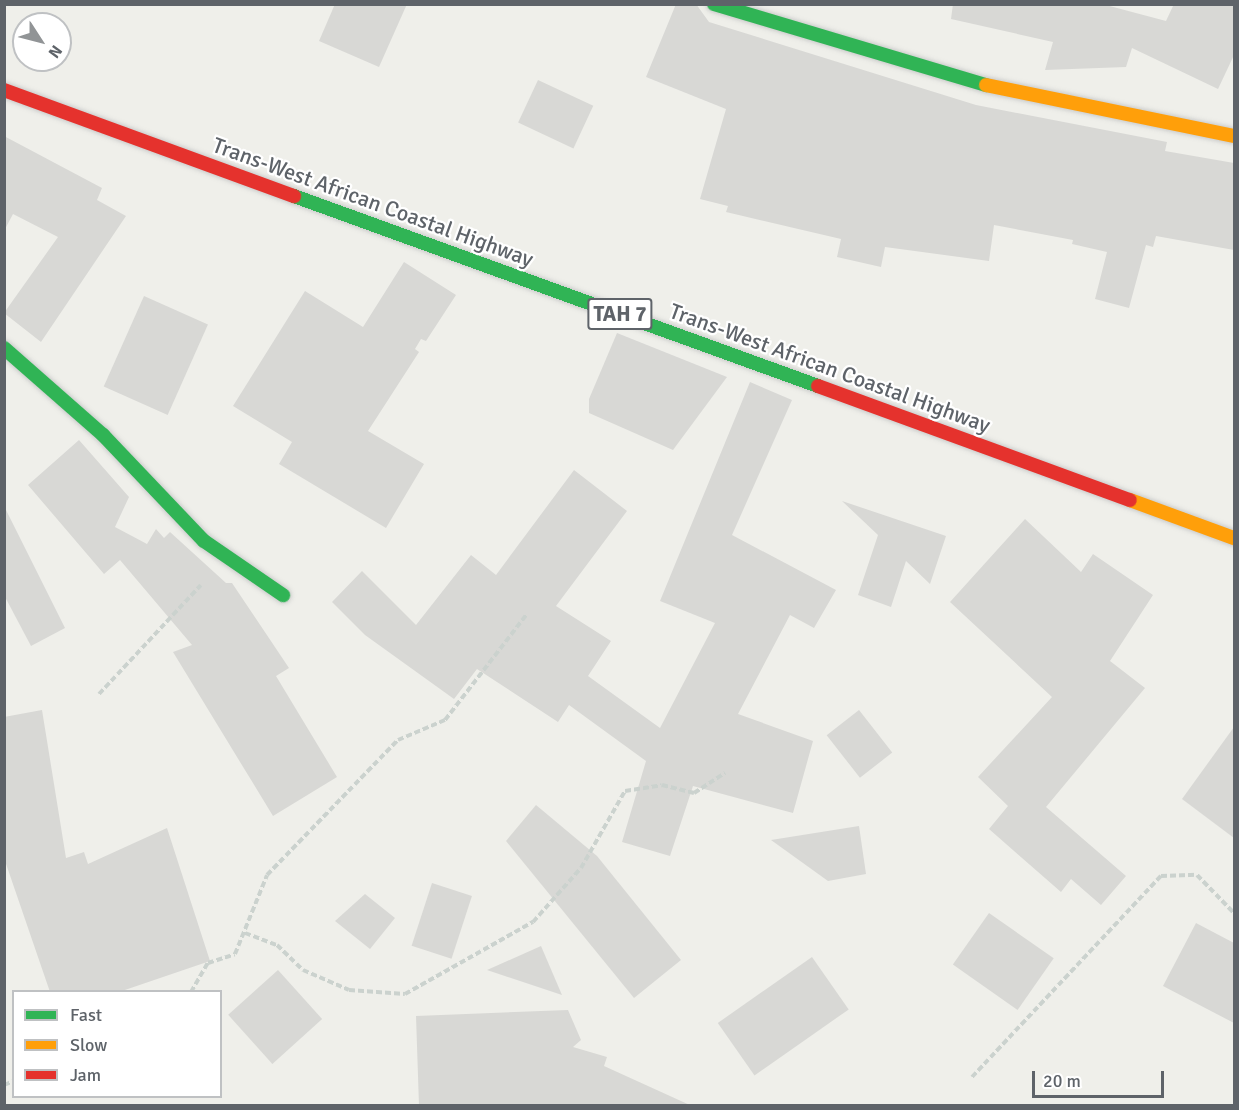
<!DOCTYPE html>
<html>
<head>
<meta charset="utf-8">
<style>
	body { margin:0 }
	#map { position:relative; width:1239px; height:1110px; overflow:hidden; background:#efefea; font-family:Signika,sans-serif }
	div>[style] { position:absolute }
	.building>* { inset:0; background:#d8d8d5; transform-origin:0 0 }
	.path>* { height:4px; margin-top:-2px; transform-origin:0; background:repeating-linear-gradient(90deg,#cbd2ce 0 6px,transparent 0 9px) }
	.roads { filter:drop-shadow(0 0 2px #cbcccb) drop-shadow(0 0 2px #cbcccb) }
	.fast>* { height:14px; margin:-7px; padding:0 7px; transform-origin:7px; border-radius:7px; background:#30b455 }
	.slow>* { height:14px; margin:-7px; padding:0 7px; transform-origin:7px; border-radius:7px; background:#ff9f0a }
	.jam>* { height:14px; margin:-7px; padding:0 7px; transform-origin:7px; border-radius:7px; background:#e5322d }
	span { translate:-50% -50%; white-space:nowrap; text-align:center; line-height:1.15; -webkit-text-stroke:4.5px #fff; paint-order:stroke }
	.shield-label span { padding:2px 4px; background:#fff; border:2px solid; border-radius:4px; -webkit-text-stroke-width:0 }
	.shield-label { font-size:21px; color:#5e6369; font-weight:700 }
	.street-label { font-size:22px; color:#5e6369 }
	.frame { position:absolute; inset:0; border:6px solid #5e6369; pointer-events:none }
	.legend { position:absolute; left:12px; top:990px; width:210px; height:108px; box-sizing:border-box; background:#fff; border:2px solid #bfc1c3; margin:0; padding:8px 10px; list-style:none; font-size:18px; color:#5e6369 }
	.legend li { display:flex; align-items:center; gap:12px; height:30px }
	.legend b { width:30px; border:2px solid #bfc1c3 }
	.north { position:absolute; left:12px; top:12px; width:60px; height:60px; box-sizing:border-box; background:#fff; border:2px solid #bfc1c3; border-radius:50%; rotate:126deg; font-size:16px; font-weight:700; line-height:24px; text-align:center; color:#5e6369 }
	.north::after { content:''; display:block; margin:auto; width:21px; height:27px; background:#919496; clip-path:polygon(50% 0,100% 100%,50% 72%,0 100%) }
	.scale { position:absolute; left:1032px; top:1071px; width:132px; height:27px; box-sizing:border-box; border:3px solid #5e6369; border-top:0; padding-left:8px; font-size:18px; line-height:21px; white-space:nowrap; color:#5e6369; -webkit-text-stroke:4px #fff; paint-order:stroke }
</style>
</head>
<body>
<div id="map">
	<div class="building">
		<div style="clip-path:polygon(335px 4px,407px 4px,379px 67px,319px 41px)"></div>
		<div style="clip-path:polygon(676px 4px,696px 4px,709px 22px,976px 105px,1167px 142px,1165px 151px,1234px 163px,1234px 250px,1156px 236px,1153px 247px,1146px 245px,1129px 308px,1095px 299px,1107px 252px,1072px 244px,1073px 240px,994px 225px,989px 261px,885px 247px,881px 267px,837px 257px,841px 239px,726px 212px,728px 206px,700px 199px,726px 109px,646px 77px)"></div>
		<div style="clip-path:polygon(953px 4px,1102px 4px,1166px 21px,1174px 4px,1234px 4px,1234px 55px,1218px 89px,1132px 48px,1126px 67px,1045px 70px,1053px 42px,951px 19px)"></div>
		<div style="left:538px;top:80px;width:61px;height:47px;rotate:25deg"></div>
		<div style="clip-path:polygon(4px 136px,102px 188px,97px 200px,126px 216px,41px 342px,4px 313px,58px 237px,13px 214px,4px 231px)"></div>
		<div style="clip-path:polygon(404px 262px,456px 295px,426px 341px,421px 339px,415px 349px,419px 352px,368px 431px,424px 464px,386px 528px,279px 464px,292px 442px,233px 406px,305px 291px,363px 327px)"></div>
		<div style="left:144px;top:296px;width:70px;height:99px;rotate:24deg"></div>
		<div style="clip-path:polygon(617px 333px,727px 377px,673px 450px,589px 413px,589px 399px)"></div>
		<div style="clip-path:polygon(750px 382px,792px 400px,732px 535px,836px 590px,814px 628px,790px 615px,738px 714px,813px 741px,793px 813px,693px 786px,670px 856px,622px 842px,646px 761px,569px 705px,558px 722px,477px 669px,454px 699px,365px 635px,332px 602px,362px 571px,416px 625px,471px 555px,496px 575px,574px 470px,627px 511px,556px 606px,611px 641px,588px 676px,660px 728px,715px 623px,660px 601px)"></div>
		<div style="clip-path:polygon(79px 440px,129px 497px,115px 527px,147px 544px,156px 529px,164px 538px,170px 532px,226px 583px,232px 583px,289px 668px,276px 676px,337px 777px,273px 816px,173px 652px,192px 645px,120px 560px,104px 574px,28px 485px)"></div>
		<div style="clip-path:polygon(842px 501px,946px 536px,930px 584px,906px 561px,891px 607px,858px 595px,878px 535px)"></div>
		<div style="clip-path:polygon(4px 506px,65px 628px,31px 646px,4px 595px)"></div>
		<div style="clip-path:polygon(1025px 519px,1081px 572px,1093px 554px,1153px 595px,1110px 661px,1145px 688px,1046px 807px,1126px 876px,1101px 905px,1071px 879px,1061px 892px,989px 829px,1008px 806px,978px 777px,1052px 697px,950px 602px)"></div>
		<div style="clip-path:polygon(42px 710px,66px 858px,84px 852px,88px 864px,167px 828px,210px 961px,119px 992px,50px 992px,4px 858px,4px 717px)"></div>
		<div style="left:859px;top:710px;width:54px;height:41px;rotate:52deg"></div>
		<div style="clip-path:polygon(1234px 727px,1234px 838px,1182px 799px)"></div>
		<div style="clip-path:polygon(536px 805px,597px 856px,681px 960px,634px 998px,506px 841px)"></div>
		<div style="clip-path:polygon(859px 826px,866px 874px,828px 881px,771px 840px)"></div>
		<div style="left:432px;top:883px;width:42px;height:66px;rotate:18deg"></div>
		<div style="clip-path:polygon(365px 894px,395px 918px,370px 949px,335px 921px)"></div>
		<div style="left:989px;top:913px;width:79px;height:63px;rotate:35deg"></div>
		<div style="clip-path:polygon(1196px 923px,1234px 943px,1234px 1023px,1163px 986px)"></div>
		<div style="clip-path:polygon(541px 946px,562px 995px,487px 970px)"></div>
		<div style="left:812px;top:957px;width:64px;height:115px;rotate:55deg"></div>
		<div style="left:278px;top:970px;width:66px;height:67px;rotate:48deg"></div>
		<div style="clip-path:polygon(568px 1010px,581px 1040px,573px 1047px,607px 1057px,604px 1066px,692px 1106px,419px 1106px,416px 1016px)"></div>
	</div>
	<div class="path">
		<div style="left:99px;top:694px;width:149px;rotate:-46.9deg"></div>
		<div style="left:245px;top:933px;width:34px;rotate:21deg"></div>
		<div style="left:277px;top:945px;width:36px;rotate:44deg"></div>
		<div style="left:303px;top:970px;width:50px;rotate:23.5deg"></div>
		<div style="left:349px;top:990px;width:56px;rotate:4.1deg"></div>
		<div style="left:405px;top:994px;width:147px;rotate:-29.4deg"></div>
		<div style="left:533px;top:922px;width:72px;rotate:-48.4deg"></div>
		<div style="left:581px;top:868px;width:89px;rotate:-60.3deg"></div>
		<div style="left:625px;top:791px;width:37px;rotate:-9deg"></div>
		<div style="left:662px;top:785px;width:33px;rotate:14deg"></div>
		<div style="left:694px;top:793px;width:37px;rotate:-33deg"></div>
		<div style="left:191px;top:992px;width:34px;rotate:-60deg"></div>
		<div style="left:208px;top:963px;width:28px;rotate:-18deg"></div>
		<div style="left:235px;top:954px;width:85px;rotate:-67.9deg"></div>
		<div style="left:267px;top:875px;width:188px;rotate:-45.9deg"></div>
		<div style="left:398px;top:740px;width:51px;rotate:-23.1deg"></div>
		<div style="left:445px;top:720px;width:134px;rotate:-52.3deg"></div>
		<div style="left:972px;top:1077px;width:276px;rotate:-46.8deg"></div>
		<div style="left:1161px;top:876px;width:36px;rotate:-2deg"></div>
		<div style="left:1197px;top:875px;width:53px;rotate:45.8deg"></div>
		<div style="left:4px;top:1085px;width:11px;rotate:-22deg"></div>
	</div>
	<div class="roads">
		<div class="fast">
			<div style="left:714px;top:4px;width:284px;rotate:16.6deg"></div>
			<div style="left:294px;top:196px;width:557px;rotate:19.93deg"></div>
			<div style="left:4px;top:348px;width:132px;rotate:41.3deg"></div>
			<div style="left:103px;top:435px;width:146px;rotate:46.4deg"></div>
			<div style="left:204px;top:541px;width:96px;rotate:34.4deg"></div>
		</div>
		<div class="slow">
			<div style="left:986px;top:85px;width:253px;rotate:11.6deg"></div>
			<div style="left:1130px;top:500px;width:111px;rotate:20.1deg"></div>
		</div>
		<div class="jam">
			<div style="left:4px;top:90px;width:309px;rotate:20.1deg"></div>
			<div style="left:818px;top:386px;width:332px;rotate:20.1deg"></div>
		</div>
	</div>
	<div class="shield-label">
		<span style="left:620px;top:314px">TAH 7</span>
	</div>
	<div class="street-label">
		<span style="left:373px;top:202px;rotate:20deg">Trans-West African Coastal Highway</span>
		<span style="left:830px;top:368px;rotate:20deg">Trans-West African Coastal Highway</span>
	</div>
	<div class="frame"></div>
	<ul class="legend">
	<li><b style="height:8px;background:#30b455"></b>Fast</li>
	<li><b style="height:8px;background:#ff9f0a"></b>Slow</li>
	<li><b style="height:8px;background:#e5322d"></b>Jam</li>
	</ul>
	<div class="north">N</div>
	<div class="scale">20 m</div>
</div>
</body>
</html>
